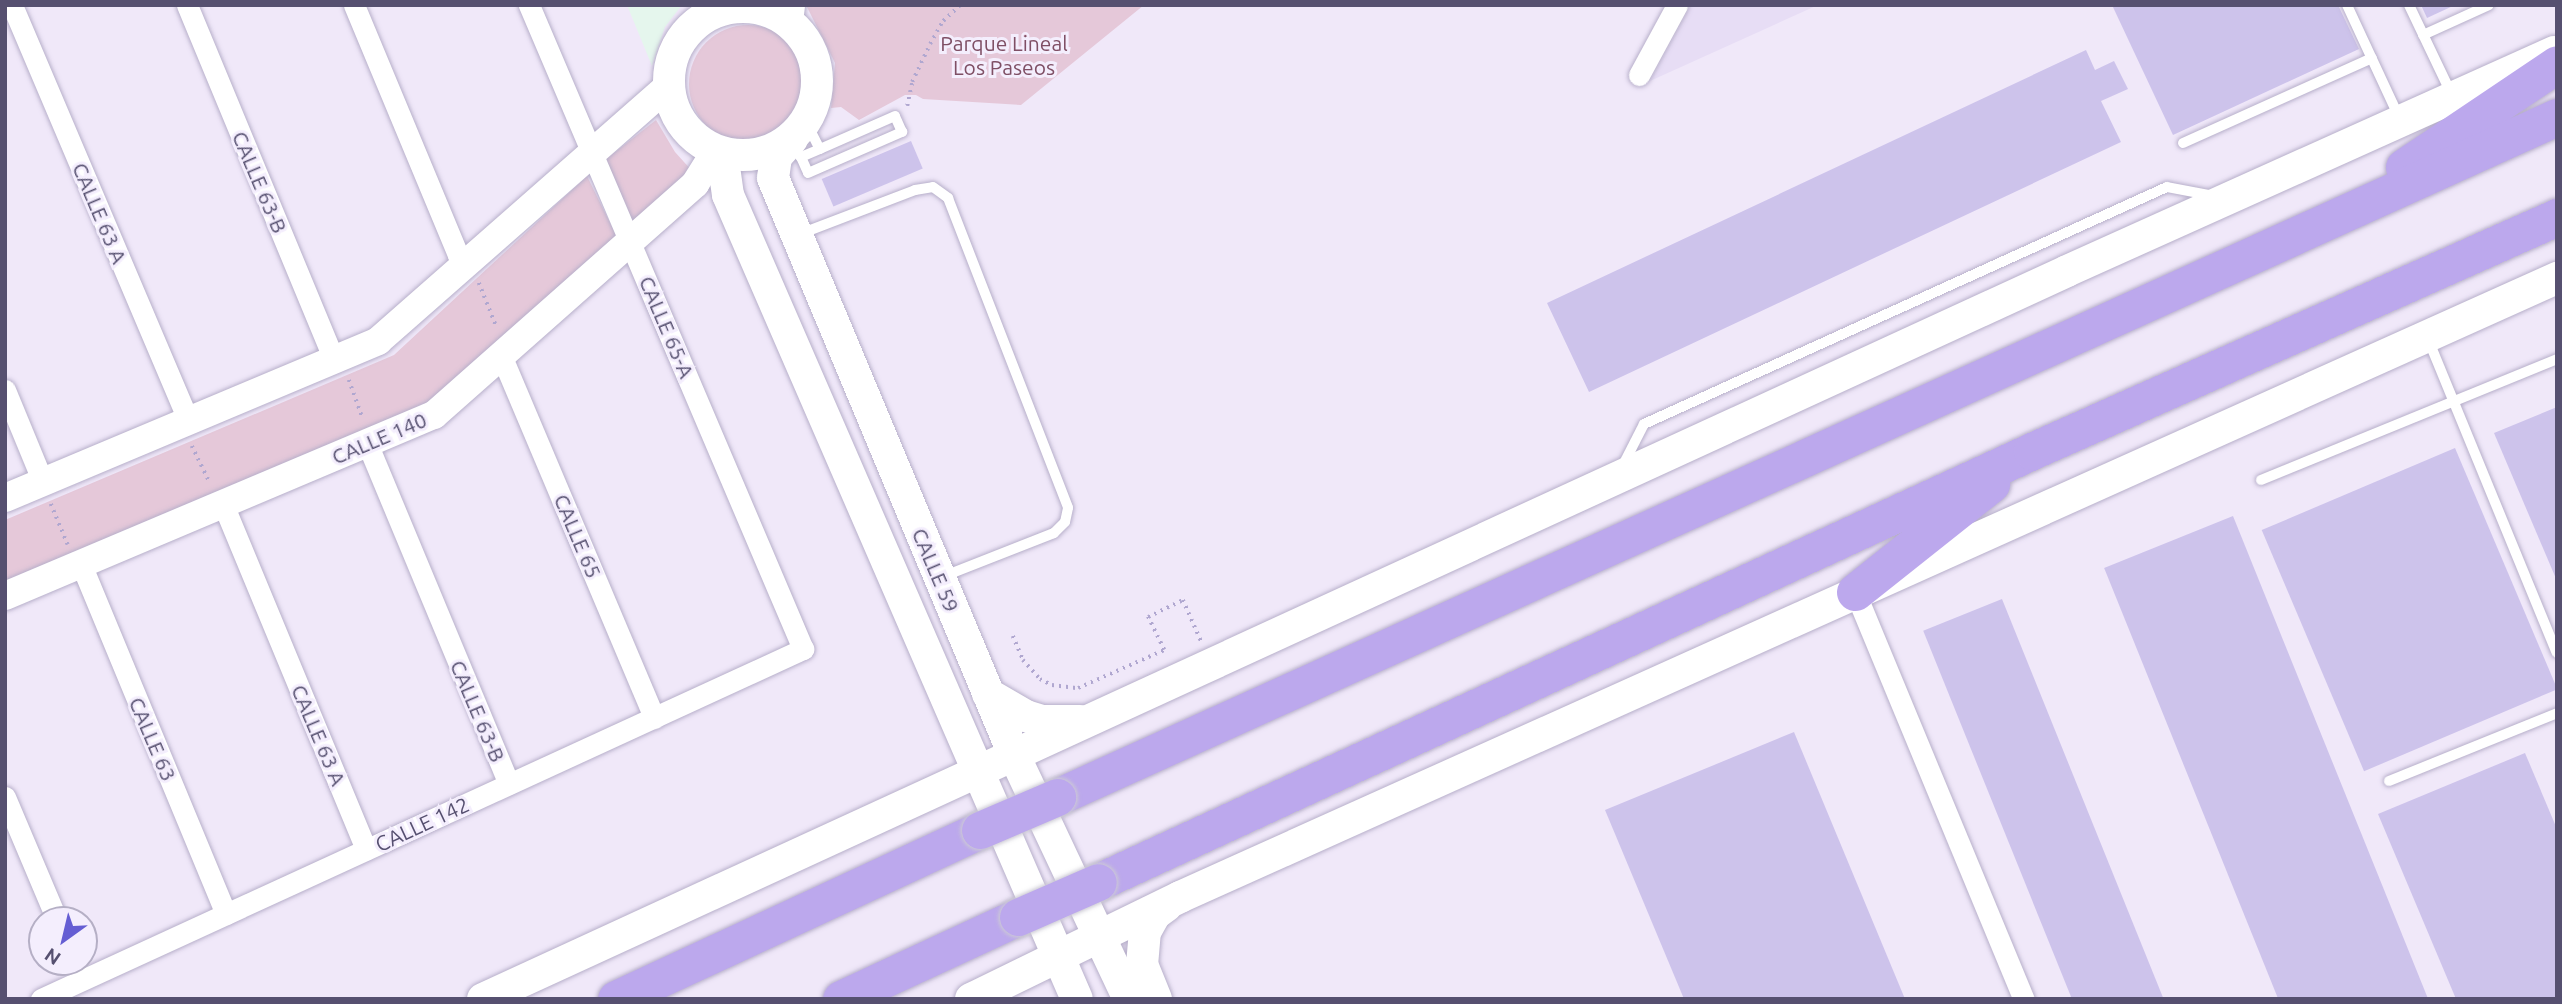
<!DOCTYPE html>
<html>
<head>
<meta charset="utf-8">
<style>
	body { margin:0 }
	#map { position:relative; width:2562px; height:1004px; overflow:hidden; background:#f0e8f9; font-family:Ubuntu,sans-serif }
	div>[style] { position:absolute }
	.residential>* { inset:0; background:#e7ddf5 }
	.education>* { inset:0; background:#e5f6ed }
	.green>* { inset:0; background:#e5c8d9 }
	.round { border-radius:50% }
	.building>* { inset:0; background:#cdc3eb; transform-origin:0 0 }
	.path>* { height:3.5px; margin-top:-1.75px; transform-origin:0; background:repeating-linear-gradient(90deg,#b0a7d0 0 2px,transparent 0 7px) }
	.roads { filter:drop-shadow(0 0 2px #b7afca) drop-shadow(0 0 2px #b7afca) }
	.service>* { height:10px; margin:-5px; padding:0 5px; transform-origin:5px; border-radius:5px; background:#fff }
	.minor>* { height:21px; margin:-10.5px; padding:0 10.5px; transform-origin:10.5px; border-radius:10.5px; background:#fff }
	.tertiary>* { height:28px; margin:-14px; padding:0 14px; transform-origin:14px; border-radius:14px; background:#fff }
	.secondary>* { height:32px; margin:-16px; padding:0 16px; transform-origin:16px; border-radius:16px; background:#fff }
	.secondary>.ring { margin:-16px; padding:0; box-sizing:content-box; background:none; border:32px solid #fff; border-radius:50% }
	.trunk>* { height:37px; margin:-18.5px; padding:0 18.5px; transform-origin:18.5px; border-radius:18.5px; background:#bca8ed }
	.bridges { filter:drop-shadow(0 0 2px #cccad4) drop-shadow(0 0 2px #cccad4) }
	.trunk-bridge>* { height:37px; margin:-18.5px; padding:0 18.5px; transform-origin:18.5px; border-radius:18.5px; background:#bca8ed }
	span { translate:-50% -50%; white-space:nowrap; text-align:center; line-height:1.15; -webkit-text-stroke:6px #f4eefd; paint-order:stroke }
	.park-label { font-size:21px; color:#7f4f65 }
	.street-label { font-size:21px; color:#565070 }
	.frame { position:absolute; inset:0; border:7px solid #565070; pointer-events:none }
	.north { position:absolute; left:28px; top:906px; width:70px; height:70px; box-sizing:border-box; background:#f4eefd; border:2px solid #b5afc5; border-radius:50%; rotate:214deg; font-size:19px; font-weight:700; line-height:28px; text-align:center; color:#565070 }
	.north::after { content:''; display:block; margin:auto; width:24px; height:32px; background:#655ed3; clip-path:polygon(50% 0,100% 100%,50% 72%,0 100%) }
</style>
</head>
<body>
<div id="map">
	<div class="residential">
		<div style="clip-path:polygon(1691px 5px,1818px 5px,1650px 81px)"></div>
	</div>
	<div class="education">
		<div style="clip-path:polygon(627px 5px,682px 5px,665px 27px,652px 66px)"></div>
	</div>
	<div class="green">
		<div style="clip-path:polygon(806px 5px,1144px 5px,1021px 105px,923px 99px,916px 95px,905px 95px,859px 120px,841px 107px,831px 108px,835px 63px)"></div>
		<div class="round" style="left:689px;top:25px;width:118px;height:118px"></div>
		<div style="clip-path:polygon(656px 120px,675px 152px,693px 172px,632px 226px,605px 160px)"></div>
		<div style="clip-path:polygon(587px 176px,618px 239px,429px 408px,5px 589px,5px 520px,394px 355px)"></div>
	</div>
	<div class="building">
		<div style="clip-path:polygon(2112px 5px,2338px 5px,2359px 49px,2173px 135px)"></div>
		<div style="clip-path:polygon(2421px 5px,2455px 5px,2427px 18px)"></div>
		<div style="clip-path:polygon(2086px 50px,2095px 70px,2114px 61px,2128px 89px,2101px 101px,2121px 142px,1589px 392px,1547px 303px)"></div>
		<div style="left:911px;top:141px;width:30px;height:97px;rotate:67deg"></div>
		<div style="clip-path:polygon(2557px 407px,2557px 581px,2494px 433px)"></div>
		<div style="left:2455px;top:448px;width:262px;height:210px;rotate:67deg"></div>
		<div style="left:2233px;top:516px;width:522px;height:139px;rotate:68deg"></div>
		<div style="left:2002px;top:599px;width:433px;height:85px;rotate:68deg"></div>
		<div style="clip-path:polygon(1794px 732px,1905px 999px,1684px 999px,1605px 810px)"></div>
		<div style="clip-path:polygon(2525px 753px,2557px 829px,2557px 999px,2456px 999px,2378px 814px)"></div>
	</div>
	<div class="path">
		<div style="left:907px;top:106px;width:25px;rotate:-78deg"></div>
		<div style="left:912px;top:82px;width:42px;rotate:-64.7deg"></div>
		<div style="left:930px;top:44px;width:26px;rotate:-61deg"></div>
		<div style="left:943px;top:21px;width:23px;rotate:-43deg"></div>
		<div style="left:479px;top:283px;width:48px;rotate:68.2deg"></div>
		<div style="left:349px;top:380px;width:41px;rotate:70.3deg"></div>
		<div style="left:192px;top:446px;width:41px;rotate:64.1deg"></div>
		<div style="left:51px;top:504px;width:44px;rotate:67.5deg"></div>
		<div style="left:1013px;top:636px;width:26px;rotate:67deg"></div>
		<div style="left:1023px;top:660px;width:25px;rotate:48deg"></div>
		<div style="left:1040px;top:679px;width:13px;rotate:27deg"></div>
		<div style="left:1052px;top:685px;width:26px;rotate:7deg"></div>
		<div style="left:1078px;top:688px;width:94px;rotate:-23.8deg"></div>
		<div style="left:1164px;top:650px;width:37px;rotate:-116deg"></div>
		<div style="left:1148px;top:617px;width:39px;rotate:-26deg"></div>
		<div style="left:1183px;top:600px;width:45px;rotate:66.3deg"></div>
	</div>
	<div class="roads">
		<div class="service">
			<div style="left:2347px;top:5px;width:123px;rotate:65.1deg"></div>
			<div style="left:2409px;top:5px;width:100px;rotate:64.5deg"></div>
			<div style="left:717px;top:11px;width:6px;rotate:-81deg"></div>
			<div style="left:2423px;top:35px;width:72px;rotate:-24.4deg"></div>
			<div style="left:806px;top:122px;width:30px;rotate:63deg"></div>
			<div style="left:820px;top:149px;width:21px;rotate:157deg"></div>
			<div style="left:801px;top:157px;width:17px;rotate:66deg"></div>
			<div style="left:808px;top:173px;width:103px;rotate:-23.6deg"></div>
			<div style="left:902px;top:132px;width:17px;rotate:-114deg"></div>
			<div style="left:895px;top:116px;width:82px;rotate:156.3deg"></div>
			<div style="left:2183px;top:143px;width:207px;rotate:-24.2deg"></div>
			<div style="left:800px;top:234px;width:123px;rotate:-20.9deg"></div>
			<div style="left:915px;top:190px;width:18px;rotate:-9deg"></div>
			<div style="left:933px;top:187px;width:19px;rotate:36deg"></div>
			<div style="left:948px;top:198px;width:332px;rotate:68.8deg"></div>
			<div style="left:1068px;top:508px;width:14px;rotate:102deg"></div>
			<div style="left:1065px;top:522px;width:16px;rotate:135deg"></div>
			<div style="left:1054px;top:533px;width:120px;rotate:158.6deg"></div>
			<div style="left:2428px;top:339px;width:339px;rotate:67.7deg"></div>
			<div style="left:1622px;top:467px;width:48px;rotate:-62.9deg"></div>
			<div style="left:1644px;top:424px;width:574px;rotate:-24.38deg"></div>
			<div style="left:2167px;top:187px;width:48px;rotate:10.8deg"></div>
			<div style="left:2261px;top:480px;width:320px;rotate:-22.2deg"></div>
			<div style="left:2389px;top:781px;width:181px;rotate:-22deg"></div>
		</div>
		<div class="minor">
			<div style="left:12px;top:5px;width:452px;rotate:67deg"></div>
			<div style="left:187px;top:5px;width:384px;rotate:67.5deg"></div>
			<div style="left:354px;top:5px;width:271px;rotate:67.4deg"></div>
			<div style="left:458px;top:255px;width:12px;rotate:48deg"></div>
			<div style="left:1639px;top:75px;width:80px;rotate:-61.5deg"></div>
			<div style="left:501px;top:355px;width:394px;rotate:67.1deg"></div>
			<div style="left:5px;top:390px;width:100px;rotate:67.6deg"></div>
			<div style="left:367px;top:443px;width:369px;rotate:67.4deg"></div>
			<div style="left:223px;top:504px;width:374px;rotate:67.5deg"></div>
			<div style="left:81px;top:564px;width:379px;rotate:67.5deg"></div>
			<div style="left:1855px;top:592px;width:441px;rotate:67.5deg"></div>
			<div style="left:5px;top:797px;width:134px;rotate:67.1deg"></div>
			<div style="left:41px;top:999px;width:839px;rotate:-24.67deg"></div>
			<div style="left:803px;top:649px;width:700px;rotate:-113.05deg"></div>
		</div>
		<div class="tertiary">
			<div style="left:740px;top:6px;width:1px;rotate:-90deg"></div>
			<div style="left:789px;top:22px;width:17px;rotate:-83deg"></div>
			<div style="left:5px;top:498px;width:405px;rotate:-22.8deg"></div>
			<div style="left:378px;top:341px;width:386px;rotate:-41.3deg"></div>
			<div style="left:5px;top:596px;width:466px;rotate:-22.9deg"></div>
			<div style="left:434px;top:415px;width:349px;rotate:-41.5deg"></div>
			<div style="left:695px;top:184px;width:39px;rotate:-58deg"></div>
		</div>
		<div class="secondary">
			<div class="ring" style="left:669px;top:7px;width:116px;height:116px"></div>
			<div style="left:792px;top:139px;width:24px;rotate:132deg"></div>
			<div style="left:776px;top:157px;width:21px;rotate:98deg"></div>
			<div style="left:773px;top:178px;width:625px;rotate:67.33deg"></div>
			<div style="left:1014px;top:755px;width:270px;rotate:64.8deg"></div>
			<div style="left:722px;top:153px;width:42px;rotate:81.9deg"></div>
			<div style="left:728px;top:195px;width:876px;rotate:66.54deg"></div>
			<div style="left:988px;top:694px;width:44px;rotate:30.1deg"></div>
			<div style="left:1026px;top:716px;width:17px;rotate:17deg"></div>
			<div style="left:1042px;top:721px;width:38px"></div>
			<div style="left:483px;top:999px;width:1743px;rotate:-24.68deg"></div>
			<div style="left:2067px;top:271px;width:534px;rotate:-24.21deg"></div>
			<div style="left:971px;top:999px;width:233px;rotate:-26deg"></div>
			<div style="left:1180px;top:897px;width:1510px;rotate:-24.21deg"></div>
			<div style="left:1156px;top:999px;width:37px;rotate:-112deg"></div>
			<div style="left:1142px;top:965px;width:33px;rotate:-85deg"></div>
			<div style="left:1145px;top:932px;width:21px;rotate:-61deg"></div>
			<div style="left:1155px;top:914px;width:14px;rotate:-36deg"></div>
		</div>
		<div class="trunk">
			<div style="left:2404px;top:167px;width:184px;rotate:-33.9deg"></div>
			<div style="left:1855px;top:592px;width:174px;rotate:-38.5deg"></div>
			<div style="left:1057px;top:797px;width:1647px;rotate:-24.39deg"></div>
			<div style="left:1098px;top:882px;width:1029px;rotate:-24.77deg"></div>
			<div style="left:2032px;top:451px;width:575px;rotate:-24.02deg"></div>
			<div style="left:616px;top:999px;width:401px;rotate:-24.9deg"></div>
			<div style="left:841px;top:999px;width:195px;rotate:-24.9deg"></div>
		</div>
	</div>
	<div class="bridges">
		<div class="trunk-bridge">
			<div style="left:980px;top:830px;width:84px;rotate:-23.2deg"></div>
			<div style="left:1018px;top:917px;width:87px;rotate:-23.6deg"></div>
		</div>
	</div>
	<div class="park-label">
		<span style="left:1004px;top:55px">Parque Lineal<br>Los Paseos</span>
	</div>
	<div class="street-label">
		<span style="left:260px;top:182px;rotate:67deg">CALLE 63-B</span>
		<span style="left:100px;top:213px;rotate:67deg">CALLE 63 A</span>
		<span style="left:667px;top:327px;rotate:67deg">CALLE 65-A</span>
		<span style="left:379px;top:438px;rotate:-23deg">CALLE 140</span>
		<span style="left:578px;top:536px;rotate:67deg">CALLE 65</span>
		<span style="left:936px;top:570px;rotate:67deg">CALLE 59</span>
		<span style="left:478px;top:711px;rotate:67deg">CALLE 63-B</span>
		<span style="left:319px;top:735px;rotate:67deg">CALLE 63 A</span>
		<span style="left:153px;top:739px;rotate:67deg">CALLE 63</span>
		<span style="left:422px;top:824px;rotate:-25deg">CALLE 142</span>
	</div>
	<div class="frame"></div>
	<div class="north">N</div>
</div>
</body>
</html>
